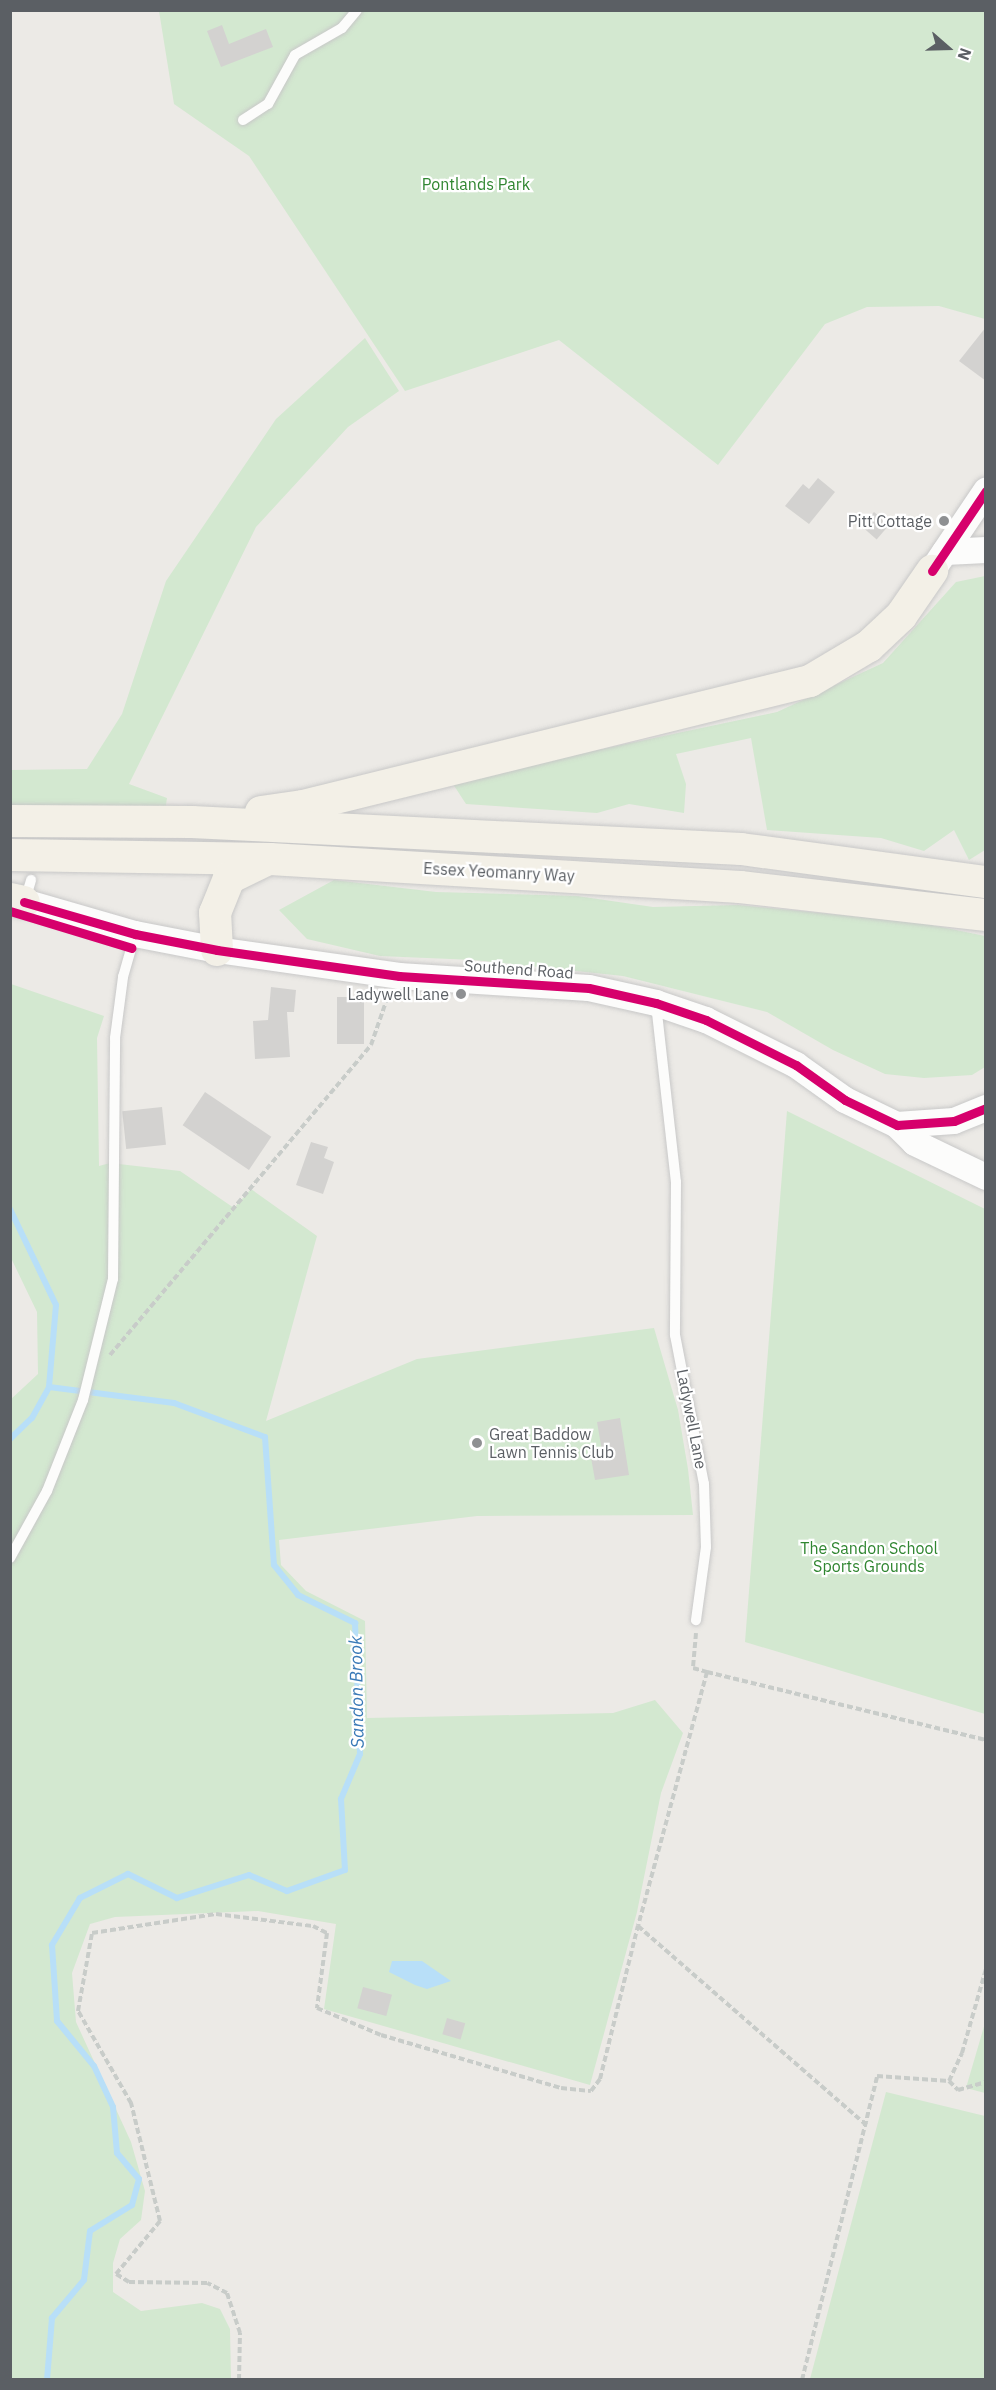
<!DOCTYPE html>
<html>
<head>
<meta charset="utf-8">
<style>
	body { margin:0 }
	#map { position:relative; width:996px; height:2390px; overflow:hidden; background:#eceae6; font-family:"IBM Plex Sans",sans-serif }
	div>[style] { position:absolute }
	.green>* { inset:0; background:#d3e8d0 }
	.water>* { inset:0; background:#b8dff8 }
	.stream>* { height:6px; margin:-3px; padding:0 3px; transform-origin:3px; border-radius:3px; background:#b8dff8 }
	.building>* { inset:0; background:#d3d2d0; transform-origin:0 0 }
	.path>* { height:4px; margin-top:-2px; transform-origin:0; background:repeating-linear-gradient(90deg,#c8ccc9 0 6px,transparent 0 9px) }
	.roads { filter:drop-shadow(0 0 2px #c8c8c8) drop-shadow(0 0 2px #c8c8c8) }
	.service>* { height:10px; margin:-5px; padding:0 5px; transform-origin:5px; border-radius:5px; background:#fcfcfb }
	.tertiary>* { height:26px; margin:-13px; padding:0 13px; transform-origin:13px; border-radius:13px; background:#fcfcfb }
	.primary>* { height:32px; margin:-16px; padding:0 16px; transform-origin:16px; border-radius:16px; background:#f3f0e7 }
	.cycleway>* { height:9px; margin:-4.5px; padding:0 4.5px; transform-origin:4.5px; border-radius:4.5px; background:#d6006c }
	.dots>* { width:16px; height:16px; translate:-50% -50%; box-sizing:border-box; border:3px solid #fff; border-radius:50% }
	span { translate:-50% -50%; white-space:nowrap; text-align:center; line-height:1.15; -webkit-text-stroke:4.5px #fff; paint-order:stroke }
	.park-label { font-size:16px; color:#308631 }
	.poi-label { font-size:16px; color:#5b5f64 }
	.right { translate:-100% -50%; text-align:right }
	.left { translate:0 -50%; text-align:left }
	.street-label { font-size:16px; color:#5b5f64 }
	.water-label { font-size:18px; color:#3a7ab7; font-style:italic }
	.frame { position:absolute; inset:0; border:12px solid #5b5f64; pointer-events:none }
	.north { position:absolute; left:918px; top:18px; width:60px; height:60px; -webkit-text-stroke:4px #fff; paint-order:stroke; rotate:110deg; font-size:16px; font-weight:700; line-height:24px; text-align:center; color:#5b5f64 }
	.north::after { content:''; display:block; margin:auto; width:21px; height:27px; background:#5b5f64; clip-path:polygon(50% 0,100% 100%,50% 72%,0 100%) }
</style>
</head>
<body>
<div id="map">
	<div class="green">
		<div style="clip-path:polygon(159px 11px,985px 11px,985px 319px,939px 306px,867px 307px,825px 324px,718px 465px,559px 340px,405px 391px,249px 156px,174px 104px)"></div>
		<div style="clip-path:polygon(365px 338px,399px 391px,348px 427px,256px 527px,129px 784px,167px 798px,165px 811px,11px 806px,11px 770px,87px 769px,122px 714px,166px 581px,276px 419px)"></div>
		<div style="clip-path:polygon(985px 576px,985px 850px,969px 860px,954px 830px,924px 851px,881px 838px,767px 830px,751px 738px,676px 754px,686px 784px,684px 813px,629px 804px,597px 813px,466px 804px,451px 781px,777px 712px,883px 663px,956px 582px)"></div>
		<div style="clip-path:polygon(334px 880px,436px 892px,577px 896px,653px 907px,738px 905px,922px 923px,985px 936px,985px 1067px,972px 1075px,924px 1078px,885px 1074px,833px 1050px,767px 1012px,623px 976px,474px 960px,380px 956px,307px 939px,279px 910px)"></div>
		<div style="clip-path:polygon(11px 984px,104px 1016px,97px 1038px,99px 1166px,110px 1163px,180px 1171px,234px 1208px,251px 1189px,317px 1236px,266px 1421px,417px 1359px,654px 1328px,678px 1410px,688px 1469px,693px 1515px,477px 1516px,279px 1540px,281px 1565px,306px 1591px,365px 1621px,367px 1718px,613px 1713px,655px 1700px,683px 1733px,661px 1793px,637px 1912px,590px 2085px,324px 2009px,336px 1924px,258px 1911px,115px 1917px,90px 1924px,72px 1973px,76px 2022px,131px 2142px,145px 2191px,141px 2220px,120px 2239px,113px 2263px,113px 2292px,141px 2311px,202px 2303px,220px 2309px,230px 2329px,231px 2379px,11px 2379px,10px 1400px,38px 1374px,37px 1312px,11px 1258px)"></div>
		<div style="clip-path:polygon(787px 1111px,985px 1209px,985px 1714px,745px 1642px)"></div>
		<div style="clip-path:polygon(985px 2023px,985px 2093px,966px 2088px)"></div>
		<div style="clip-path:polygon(886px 2092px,985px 2116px,985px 2379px,810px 2379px)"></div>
	</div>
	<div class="water">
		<div style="clip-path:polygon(392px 1961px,422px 1961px,451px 1981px,427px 1989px,415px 1985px,389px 1972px)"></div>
	</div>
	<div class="stream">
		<div style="left:10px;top:1209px;width:106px;rotate:64.4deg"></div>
		<div style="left:56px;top:1305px;width:82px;rotate:94.9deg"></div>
		<div style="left:10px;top:1439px;width:30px;rotate:-44deg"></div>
		<div style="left:32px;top:1418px;width:35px;rotate:-61deg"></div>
		<div style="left:49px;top:1387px;width:126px;rotate:7.3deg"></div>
		<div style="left:174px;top:1403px;width:97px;rotate:20.5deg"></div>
		<div style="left:265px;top:1437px;width:128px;rotate:86deg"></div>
		<div style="left:274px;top:1565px;width:38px;rotate:51deg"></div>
		<div style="left:298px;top:1595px;width:64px;rotate:26.2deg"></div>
		<div style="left:355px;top:1623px;width:131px;rotate:87.8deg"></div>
		<div style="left:360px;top:1754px;width:49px;rotate:112.9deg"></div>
		<div style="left:341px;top:1799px;width:71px;rotate:86.8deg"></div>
		<div style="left:345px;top:1870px;width:62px;rotate:160.1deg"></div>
		<div style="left:287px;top:1891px;width:41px;rotate:-157.2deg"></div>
		<div style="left:249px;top:1875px;width:76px;rotate:162.3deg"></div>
		<div style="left:177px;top:1898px;width:55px;rotate:-153.9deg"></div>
		<div style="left:128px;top:1874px;width:54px;rotate:153.4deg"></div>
		<div style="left:80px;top:1898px;width:55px;rotate:120.8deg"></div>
		<div style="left:52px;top:1945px;width:76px;rotate:86.2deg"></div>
		<div style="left:57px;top:2021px;width:58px;rotate:50.6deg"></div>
		<div style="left:94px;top:2066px;width:45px;rotate:65.1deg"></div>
		<div style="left:113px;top:2107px;width:46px;rotate:85deg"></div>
		<div style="left:117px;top:2153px;width:34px;rotate:50deg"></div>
		<div style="left:139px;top:2179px;width:27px;rotate:105deg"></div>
		<div style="left:132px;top:2205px;width:49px;rotate:148.2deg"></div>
		<div style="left:90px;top:2231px;width:49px;rotate:97deg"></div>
		<div style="left:84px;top:2280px;width:50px;rotate:130.1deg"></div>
		<div style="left:52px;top:2318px;width:62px;rotate:94.6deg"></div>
	</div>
	<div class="building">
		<div style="clip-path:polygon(222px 25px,229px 44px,266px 29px,273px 47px,221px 67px,207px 31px)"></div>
		<div style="clip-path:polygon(986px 327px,986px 381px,959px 361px)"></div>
		<div style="clip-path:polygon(818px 478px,835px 492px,809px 524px,785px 506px,803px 484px,809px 489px)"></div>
		<div style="left:874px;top:512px;width:20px;height:19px;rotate:41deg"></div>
		<div style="clip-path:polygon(271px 987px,296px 990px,294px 1012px,287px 1012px,290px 1057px,255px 1059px,253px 1021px,268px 1020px)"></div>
		<div style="left:337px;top:997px;width:27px;height:47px"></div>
		<div style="left:205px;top:1092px;width:80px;height:40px;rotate:34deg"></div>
		<div style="left:162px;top:1107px;width:38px;height:40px;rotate:84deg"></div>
		<div style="clip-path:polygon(311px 1142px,328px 1147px,324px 1158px,334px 1162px,323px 1194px,296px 1185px)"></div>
		<div style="clip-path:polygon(620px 1418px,629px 1475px,595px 1480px,590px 1452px,602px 1451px,597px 1422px)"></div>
		<div style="left:363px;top:1987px;width:30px;height:22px;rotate:15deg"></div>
		<div style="left:447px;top:2018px;width:19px;height:17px;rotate:16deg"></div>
	</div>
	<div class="path">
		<div style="left:110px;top:1355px;width:405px;rotate:-49.9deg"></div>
		<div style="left:371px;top:1045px;width:52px;rotate:-70.9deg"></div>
		<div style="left:696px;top:1633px;width:35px;rotate:95deg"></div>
		<div style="left:693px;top:1668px;width:15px;rotate:16deg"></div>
		<div style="left:707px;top:1672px;width:263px;rotate:105.2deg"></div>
		<div style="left:638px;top:1926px;width:304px;rotate:41.1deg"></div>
		<div style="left:707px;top:1672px;width:287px;rotate:13.7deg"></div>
		<div style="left:949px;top:2081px;width:31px;rotate:-65deg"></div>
		<div style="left:962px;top:2053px;width:87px;rotate:-74.1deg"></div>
		<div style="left:239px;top:2380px;width:47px;rotate:-88.8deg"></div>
		<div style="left:240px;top:2333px;width:42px;rotate:-108deg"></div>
		<div style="left:227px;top:2293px;width:22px;rotate:-153deg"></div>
		<div style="left:207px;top:2283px;width:78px;rotate:-179.3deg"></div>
		<div style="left:129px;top:2282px;width:15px;rotate:-148deg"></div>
		<div style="left:116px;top:2274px;width:69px;rotate:-50.3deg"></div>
		<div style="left:160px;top:2221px;width:122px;rotate:-103.8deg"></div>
		<div style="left:131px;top:2103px;width:106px;rotate:-119.9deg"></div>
		<div style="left:78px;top:2011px;width:79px;rotate:-79.8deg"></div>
		<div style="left:92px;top:1933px;width:125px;rotate:-8.7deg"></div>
		<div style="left:216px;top:1914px;width:98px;rotate:7.1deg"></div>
		<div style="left:313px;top:1926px;width:16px;rotate:27deg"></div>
		<div style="left:327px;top:1933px;width:76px;rotate:97.6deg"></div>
		<div style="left:317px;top:2008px;width:69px;rotate:22.9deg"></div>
		<div style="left:381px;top:2035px;width:188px;rotate:16.4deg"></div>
		<div style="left:561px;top:2088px;width:30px;rotate:6deg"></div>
		<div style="left:591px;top:2091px;width:15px;rotate:-53deg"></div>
		<div style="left:600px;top:2079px;width:158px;rotate:-76.1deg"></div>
		<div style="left:802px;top:2380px;width:313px;rotate:-76.1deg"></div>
		<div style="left:877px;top:2076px;width:72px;rotate:4deg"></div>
		<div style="left:949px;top:2081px;width:13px;rotate:45deg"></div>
		<div style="left:958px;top:2090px;width:29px;rotate:-16deg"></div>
	</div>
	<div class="roads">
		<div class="service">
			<div style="left:243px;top:120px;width:30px;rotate:-33deg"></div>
			<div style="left:268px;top:104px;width:56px;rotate:-61.1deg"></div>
			<div style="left:295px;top:55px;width:54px;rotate:-29.9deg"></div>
			<div style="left:342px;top:28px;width:23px;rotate:-50deg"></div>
			<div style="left:25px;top:900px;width:21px;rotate:-73deg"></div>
			<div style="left:656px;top:1004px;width:179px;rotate:83.6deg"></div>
			<div style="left:676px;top:1182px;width:153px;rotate:90.4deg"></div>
			<div style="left:675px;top:1335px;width:152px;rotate:79deg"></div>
			<div style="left:704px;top:1484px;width:63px;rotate:88.2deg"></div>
			<div style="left:706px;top:1547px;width:74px;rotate:97.8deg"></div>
			<div style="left:10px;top:1558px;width:77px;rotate:-61.1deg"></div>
			<div style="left:47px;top:1491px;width:98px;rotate:-68.4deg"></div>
			<div style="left:83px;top:1400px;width:125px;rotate:-76.1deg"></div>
			<div style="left:113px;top:1279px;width:241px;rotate:-89.5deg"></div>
			<div style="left:115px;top:1038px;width:62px;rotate:-82.5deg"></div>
			<div style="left:123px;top:977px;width:44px;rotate:-74.1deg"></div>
		</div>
		<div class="tertiary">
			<div style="left:945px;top:552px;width:41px;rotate:-2.8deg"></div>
			<div style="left:932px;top:571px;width:97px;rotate:-56deg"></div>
			<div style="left:24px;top:902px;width:116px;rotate:16.1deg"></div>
			<div style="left:135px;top:934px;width:84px;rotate:11deg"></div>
			<div style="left:217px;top:950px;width:184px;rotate:8.1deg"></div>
			<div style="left:399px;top:976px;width:190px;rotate:3.6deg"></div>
			<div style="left:589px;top:988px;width:69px;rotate:12.6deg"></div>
			<div style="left:656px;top:1003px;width:53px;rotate:18.8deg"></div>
			<div style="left:706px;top:1020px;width:101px;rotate:26.6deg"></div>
			<div style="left:796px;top:1065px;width:60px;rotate:35.5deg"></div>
			<div style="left:845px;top:1100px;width:58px;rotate:25.7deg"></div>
			<div style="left:897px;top:1125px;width:57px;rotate:-4deg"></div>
			<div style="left:954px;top:1121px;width:35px;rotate:-22deg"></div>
			<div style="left:897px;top:1125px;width:25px;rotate:45deg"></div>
			<div style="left:915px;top:1143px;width:79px;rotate:25.6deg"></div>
		</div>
		<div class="primary">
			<div style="left:261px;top:812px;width:42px;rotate:-8.1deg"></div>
			<div style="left:303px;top:806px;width:522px;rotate:-13.85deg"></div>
			<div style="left:810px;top:681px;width:69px;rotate:-30.7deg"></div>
			<div style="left:869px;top:646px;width:44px;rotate:-43.2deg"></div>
			<div style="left:901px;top:616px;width:55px;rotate:-55.4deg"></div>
			<div style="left:10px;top:821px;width:182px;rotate:0.3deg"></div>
			<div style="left:192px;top:822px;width:550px;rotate:2.82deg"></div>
			<div style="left:741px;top:849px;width:247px;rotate:7.7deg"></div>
			<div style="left:10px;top:855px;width:260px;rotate:0.9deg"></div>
			<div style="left:270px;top:859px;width:471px;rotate:3.4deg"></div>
			<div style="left:740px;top:887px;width:248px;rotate:6.5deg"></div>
			<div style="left:10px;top:899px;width:14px;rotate:12deg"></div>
			<div style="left:217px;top:950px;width:37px;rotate:-93deg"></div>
			<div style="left:215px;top:913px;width:38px;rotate:-68deg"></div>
			<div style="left:229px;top:878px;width:41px;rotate:-25.9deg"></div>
		</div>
	</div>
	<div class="cycleway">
		<div style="left:932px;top:571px;width:97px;rotate:-56deg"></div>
		<div style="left:24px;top:902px;width:116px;rotate:16.1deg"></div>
		<div style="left:135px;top:934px;width:84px;rotate:11deg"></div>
		<div style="left:217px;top:950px;width:184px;rotate:8.1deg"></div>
		<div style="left:399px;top:976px;width:190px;rotate:3.6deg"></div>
		<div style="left:589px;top:988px;width:69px;rotate:12.6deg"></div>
		<div style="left:656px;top:1003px;width:53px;rotate:18.8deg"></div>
		<div style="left:706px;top:1020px;width:101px;rotate:26.6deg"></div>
		<div style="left:796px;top:1065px;width:60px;rotate:35.5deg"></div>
		<div style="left:845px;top:1100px;width:58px;rotate:25.7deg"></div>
		<div style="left:897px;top:1125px;width:57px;rotate:-4deg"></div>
		<div style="left:954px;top:1121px;width:35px;rotate:-22deg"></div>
		<div style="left:10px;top:911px;width:127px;rotate:16.9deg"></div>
	</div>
	<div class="dots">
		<div style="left:944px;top:521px;background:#8e9092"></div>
		<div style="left:461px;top:994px;background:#8e9092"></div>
		<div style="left:477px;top:1443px;background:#8e9092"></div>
	</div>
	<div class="park-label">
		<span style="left:476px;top:184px">Pontlands Park</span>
		<span style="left:869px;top:1557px">The Sandon School<br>Sports Grounds</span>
	</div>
	<div class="poi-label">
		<span class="right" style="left:932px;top:521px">Pitt Cottage</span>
		<span class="right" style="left:449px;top:994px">Ladywell Lane</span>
		<span class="left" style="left:489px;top:1443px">Great Baddow<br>Lawn Tennis Club</span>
	</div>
	<div class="street-label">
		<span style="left:499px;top:872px;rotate:3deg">Essex Yeomanry Way</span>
		<span style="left:519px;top:969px;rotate:4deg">Southend Road</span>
		<span style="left:692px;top:1419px;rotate:79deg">Ladywell Lane</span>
	</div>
	<div class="water-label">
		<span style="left:357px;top:1692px;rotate:-91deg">Sandon Brook</span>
	</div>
	<div class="frame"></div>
	<div class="north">N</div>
</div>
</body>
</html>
